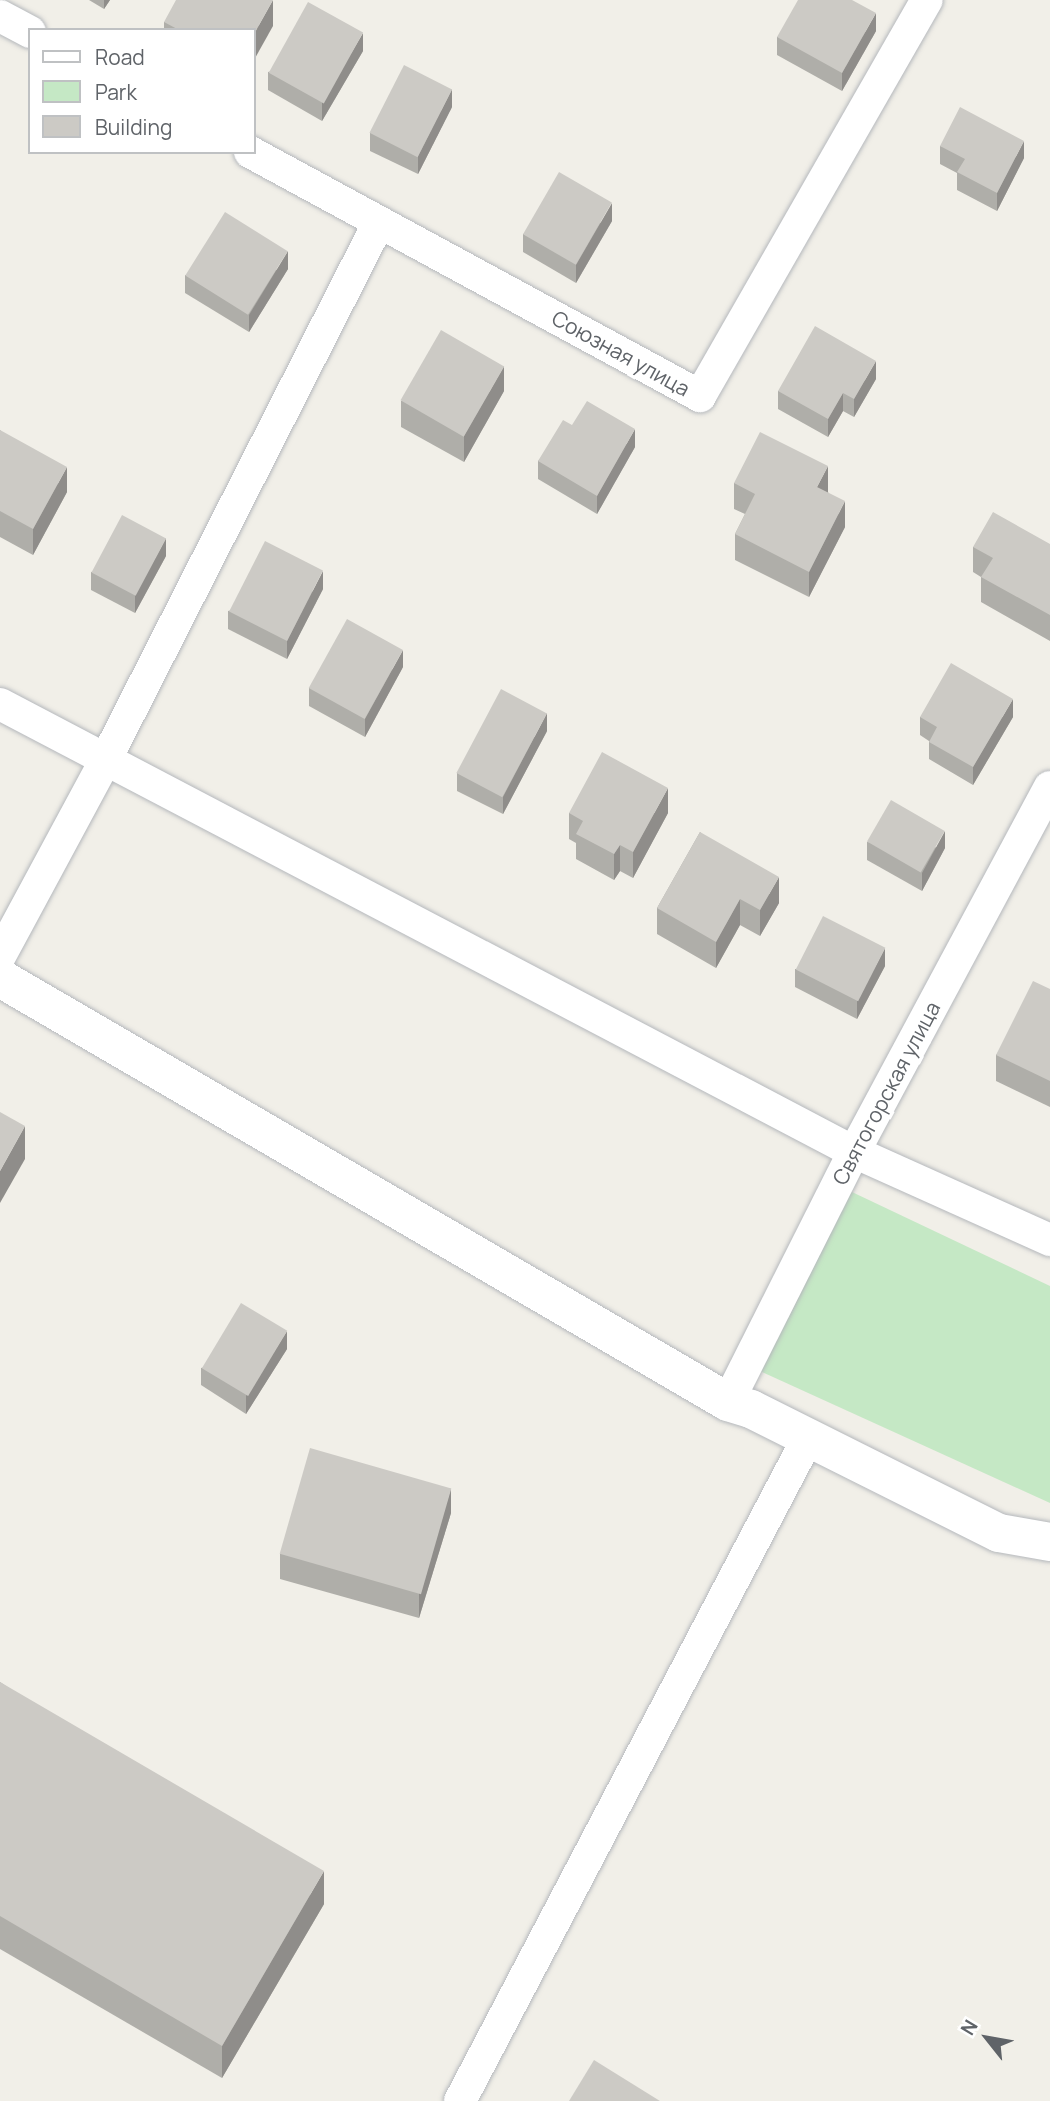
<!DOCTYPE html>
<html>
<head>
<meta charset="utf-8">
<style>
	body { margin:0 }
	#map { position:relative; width:1050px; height:2101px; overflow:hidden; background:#f1efe8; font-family:Manrope,sans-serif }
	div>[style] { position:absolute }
	.green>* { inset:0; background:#c5e8c5 }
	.roads { filter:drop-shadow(0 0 2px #b5b8bc) drop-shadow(0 0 2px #b5b8bc) }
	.street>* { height:32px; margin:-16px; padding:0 16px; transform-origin:16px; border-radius:16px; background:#fff }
	.secondary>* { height:38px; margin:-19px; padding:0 19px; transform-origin:19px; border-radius:19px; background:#fff }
	.wall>* { inset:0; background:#afaea9 }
	.shaded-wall>* { inset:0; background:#8f8d8a }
	.building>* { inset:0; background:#cccac5; transform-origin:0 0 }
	span { translate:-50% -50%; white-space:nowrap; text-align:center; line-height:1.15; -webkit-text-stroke:7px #fff; paint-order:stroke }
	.street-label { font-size:21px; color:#5f6368 }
	.legend { position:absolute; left:28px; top:28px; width:228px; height:126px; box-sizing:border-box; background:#fff; border:2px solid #bfc1c3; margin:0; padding:9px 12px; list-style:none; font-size:21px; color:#5f6368 }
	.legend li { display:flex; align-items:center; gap:14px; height:35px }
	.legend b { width:35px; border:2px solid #bfc1c3 }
	.north { position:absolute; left:952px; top:2003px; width:70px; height:70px; -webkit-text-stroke:5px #fff; paint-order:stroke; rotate:301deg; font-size:19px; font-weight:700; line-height:28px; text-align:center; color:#5f6368 }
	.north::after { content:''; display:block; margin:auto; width:24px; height:32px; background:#5f6368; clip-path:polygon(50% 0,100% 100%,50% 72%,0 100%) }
</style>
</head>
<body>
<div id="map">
	<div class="green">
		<div style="clip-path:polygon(852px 1192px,1050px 1286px,1050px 1503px,760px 1371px,837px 1207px)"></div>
	</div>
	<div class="roads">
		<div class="street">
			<div style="left:0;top:16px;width:34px;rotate:28deg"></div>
			<div style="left:250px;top:152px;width:512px;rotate:28.47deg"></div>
			<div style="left:700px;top:396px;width:456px;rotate:-60.2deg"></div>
			<div style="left:0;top:704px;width:964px;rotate:27.68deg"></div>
			<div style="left:854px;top:1152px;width:215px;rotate:24.2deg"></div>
			<div style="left:0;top:956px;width:224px;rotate:-61.7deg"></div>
			<div style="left:106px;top:759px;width:602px;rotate:-63.05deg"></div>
			<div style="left:728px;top:1402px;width:280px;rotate:-63.3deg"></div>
			<div style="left:854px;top:1152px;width:414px;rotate:-61.8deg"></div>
			<div style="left:460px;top:2101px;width:749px;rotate:-62.31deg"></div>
		</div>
		<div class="secondary">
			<div style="left:0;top:978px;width:842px;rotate:30.22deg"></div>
			<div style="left:728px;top:1402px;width:24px;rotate:17deg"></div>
			<div style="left:751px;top:1409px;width:277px;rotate:26.6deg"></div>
			<div style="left:999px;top:1533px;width:52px;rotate:10deg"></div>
		</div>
	</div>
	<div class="wall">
		<div style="clip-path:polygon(89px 0,110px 0,104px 9px)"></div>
		<div style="clip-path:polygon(164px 22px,273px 26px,254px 30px,164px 30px)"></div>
		<div style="clip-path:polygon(876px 31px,842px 91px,777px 55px,777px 37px)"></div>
		<div style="clip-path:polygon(363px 51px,322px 121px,268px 90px,268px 72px)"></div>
		<div style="clip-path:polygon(452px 107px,418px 174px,370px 151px,370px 133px)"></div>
		<div style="clip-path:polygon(940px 146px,1024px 158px,997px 211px,957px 190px,957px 173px,940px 164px)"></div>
		<div style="clip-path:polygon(612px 221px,576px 283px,523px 252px,523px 234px)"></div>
		<div style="clip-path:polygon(288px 269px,249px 332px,185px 293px,185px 275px)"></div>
		<div style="clip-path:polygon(876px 379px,854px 417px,843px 411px,828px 437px,778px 409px,778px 391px)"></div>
		<div style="clip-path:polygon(504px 391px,464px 462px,401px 427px,401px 401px)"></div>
		<div style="clip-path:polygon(572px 425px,635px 447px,597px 514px,538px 479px,538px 461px)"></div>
		<div style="clip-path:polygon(0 430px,67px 492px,33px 555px,0 537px)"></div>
		<div style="clip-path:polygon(734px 483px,828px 492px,845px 527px,809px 597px,735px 560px,735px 534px,745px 514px,734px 509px)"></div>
		<div style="clip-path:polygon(1050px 544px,1050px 641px,981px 602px,981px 577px,973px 572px,973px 547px)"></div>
		<div style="clip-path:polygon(166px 556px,135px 613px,91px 590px,91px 572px)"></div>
		<div style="clip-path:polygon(323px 589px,287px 659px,228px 629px,228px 611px)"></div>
		<div style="clip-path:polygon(403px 667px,365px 737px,309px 706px,309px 688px)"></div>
		<div style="clip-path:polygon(920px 717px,1013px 717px,973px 785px,929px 759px,929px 741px,920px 735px)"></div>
		<div style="clip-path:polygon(547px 731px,503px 814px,457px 791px,457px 773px)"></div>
		<div style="clip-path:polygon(569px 813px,668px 813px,633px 878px,620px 871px,614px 880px,576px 859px,576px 843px,569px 839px)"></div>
		<div style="clip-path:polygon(700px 832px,779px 903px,760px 936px,740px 925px,716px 968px,657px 934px,657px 908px)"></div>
		<div style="clip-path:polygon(867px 842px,945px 848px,922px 891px,867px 860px)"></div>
		<div style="clip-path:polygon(885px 966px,857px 1019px,795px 987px,795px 969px)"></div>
		<div style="clip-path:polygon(1050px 989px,1050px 1107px,996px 1081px,996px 1055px)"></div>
		<div style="clip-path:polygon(287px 1349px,246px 1414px,201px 1385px,201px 1368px)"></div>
		<div style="clip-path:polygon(451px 1513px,419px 1618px,280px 1579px,280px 1554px)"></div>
		<div style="clip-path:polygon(0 1682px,324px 1904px,222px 2078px,0 1949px)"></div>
	</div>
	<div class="shaded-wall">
		<div style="clip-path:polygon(104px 0,110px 0,104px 9px)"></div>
		<div style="clip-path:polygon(273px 0,273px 26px,254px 60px,254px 34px)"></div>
		<div style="clip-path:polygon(876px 13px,876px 31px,842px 91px,842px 73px)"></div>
		<div style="clip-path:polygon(363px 33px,363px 51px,322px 121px,322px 103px)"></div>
		<div style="clip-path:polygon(452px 89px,452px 107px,418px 174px,418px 156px)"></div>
		<div style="clip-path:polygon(1024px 141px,1024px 158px,997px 211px,997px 193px)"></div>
		<div style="clip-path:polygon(612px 203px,612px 221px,576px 283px,576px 265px)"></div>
		<div style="clip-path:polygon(288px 251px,288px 269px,249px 332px,249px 315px)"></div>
		<div style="clip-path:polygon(876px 361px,876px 379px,854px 417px,854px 399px)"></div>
		<div style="clip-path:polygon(504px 366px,504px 391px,464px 462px,464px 436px)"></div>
		<div style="clip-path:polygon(843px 393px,843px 411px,828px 437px,828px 419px)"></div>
		<div style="clip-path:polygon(635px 429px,635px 447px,597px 514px,597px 496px)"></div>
		<div style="clip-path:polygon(828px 466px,828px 492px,817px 513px,817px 487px)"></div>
		<div style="clip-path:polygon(67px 467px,67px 492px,33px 555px,33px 529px)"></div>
		<div style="clip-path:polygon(845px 501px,845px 527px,809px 597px,809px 572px)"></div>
		<div style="clip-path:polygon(166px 538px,166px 556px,135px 613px,135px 595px)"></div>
		<div style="clip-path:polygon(323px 571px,323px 589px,287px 659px,287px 641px)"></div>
		<div style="clip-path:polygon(403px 650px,403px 667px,365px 737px,365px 719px)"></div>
		<div style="clip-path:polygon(1013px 699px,1013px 717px,973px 785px,973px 767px)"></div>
		<div style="clip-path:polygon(547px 713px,547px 731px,503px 814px,503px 797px)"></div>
		<div style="clip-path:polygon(668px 788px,668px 813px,633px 878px,633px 852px)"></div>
		<div style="clip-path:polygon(945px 831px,945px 848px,922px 891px,922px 873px)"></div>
		<div style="clip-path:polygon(620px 845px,620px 871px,614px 880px,614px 854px)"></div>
		<div style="clip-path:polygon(779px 877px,779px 903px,760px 936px,760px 910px)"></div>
		<div style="clip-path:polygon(740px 899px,740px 925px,716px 968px,716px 942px)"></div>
		<div style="clip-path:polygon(885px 948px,885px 966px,857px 1019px,857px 1001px)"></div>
		<div style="clip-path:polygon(25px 1126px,25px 1159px,0 1203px,0 1171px)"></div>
		<div style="clip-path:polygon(287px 1331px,287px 1349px,246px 1414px,246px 1396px)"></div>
		<div style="clip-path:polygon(451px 1488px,451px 1513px,419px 1618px,419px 1592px)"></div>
		<div style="clip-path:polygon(324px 1871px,324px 1904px,222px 2078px,222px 2046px)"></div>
	</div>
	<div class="building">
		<div style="clip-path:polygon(176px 0,273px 0,254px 34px,254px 30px,179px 30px,164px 22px)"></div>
		<div style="clip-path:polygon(798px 0,852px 0,876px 13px,842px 73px,777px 37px)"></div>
		<div style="left:308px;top:2px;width:63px;height:81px;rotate:29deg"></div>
		<div style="left:404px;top:65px;width:54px;height:76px;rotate:27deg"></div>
		<div style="clip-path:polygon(960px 107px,1024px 141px,997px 193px,957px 172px,965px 159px,940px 146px)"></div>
		<div style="left:559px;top:172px;width:61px;height:72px;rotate:30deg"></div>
		<div style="left:225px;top:212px;width:74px;height:75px;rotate:32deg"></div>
		<div style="clip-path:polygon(815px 326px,876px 361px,854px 399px,843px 393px,828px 419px,778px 391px)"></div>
		<div style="left:441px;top:330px;width:73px;height:81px;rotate:30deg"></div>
		<div style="clip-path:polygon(587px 401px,635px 429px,597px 496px,538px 461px,563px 420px,572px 425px)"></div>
		<div style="clip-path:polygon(0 430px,67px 467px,33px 529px,0 511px)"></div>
		<div style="clip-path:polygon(760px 432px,828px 466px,817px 487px,845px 501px,809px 572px,735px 534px,755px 494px,734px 483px)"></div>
		<div style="clip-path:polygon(993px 512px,1050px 544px,1050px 615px,981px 577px,993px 558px,973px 547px)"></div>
		<div style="left:122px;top:515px;width:50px;height:65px;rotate:28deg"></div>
		<div style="left:265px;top:541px;width:65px;height:79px;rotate:27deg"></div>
		<div style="left:347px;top:619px;width:64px;height:79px;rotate:29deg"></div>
		<div style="clip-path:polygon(951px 663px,1013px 699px,973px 767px,929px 742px,937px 727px,920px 717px)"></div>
		<div style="left:501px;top:689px;width:52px;height:95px;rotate:28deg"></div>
		<div style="clip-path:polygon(602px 752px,668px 788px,633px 852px,620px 845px,614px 854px,576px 834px,583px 821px,569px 813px)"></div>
		<div style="left:891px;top:800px;width:62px;height:48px;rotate:30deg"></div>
		<div style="clip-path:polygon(700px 832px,779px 877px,760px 910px,740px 899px,716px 942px,657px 908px)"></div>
		<div style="left:823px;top:916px;width:70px;height:60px;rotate:27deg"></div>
		<div style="clip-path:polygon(1033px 981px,1050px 989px,1050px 1081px,996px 1055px)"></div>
		<div style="clip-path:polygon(0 1112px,25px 1126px,0 1171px)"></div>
		<div style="left:241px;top:1303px;width:54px;height:76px;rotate:31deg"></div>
		<div style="left:310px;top:1448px;width:147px;height:110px;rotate:16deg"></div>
		<div style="clip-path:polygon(0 1682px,324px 1871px,222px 2046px,0 1916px)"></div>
		<div style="clip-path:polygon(594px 2060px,660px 2101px,569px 2101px)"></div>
	</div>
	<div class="street-label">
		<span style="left:621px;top:353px;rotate:29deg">Союзная улица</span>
		<span style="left:886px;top:1093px;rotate:-62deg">Святогорская улица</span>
	</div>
	<ul class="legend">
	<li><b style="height:9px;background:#fff"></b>Road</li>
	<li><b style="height:19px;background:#c5e8c5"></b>Park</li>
	<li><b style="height:19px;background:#cccac5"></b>Building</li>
	</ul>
	<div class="north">N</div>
</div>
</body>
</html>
